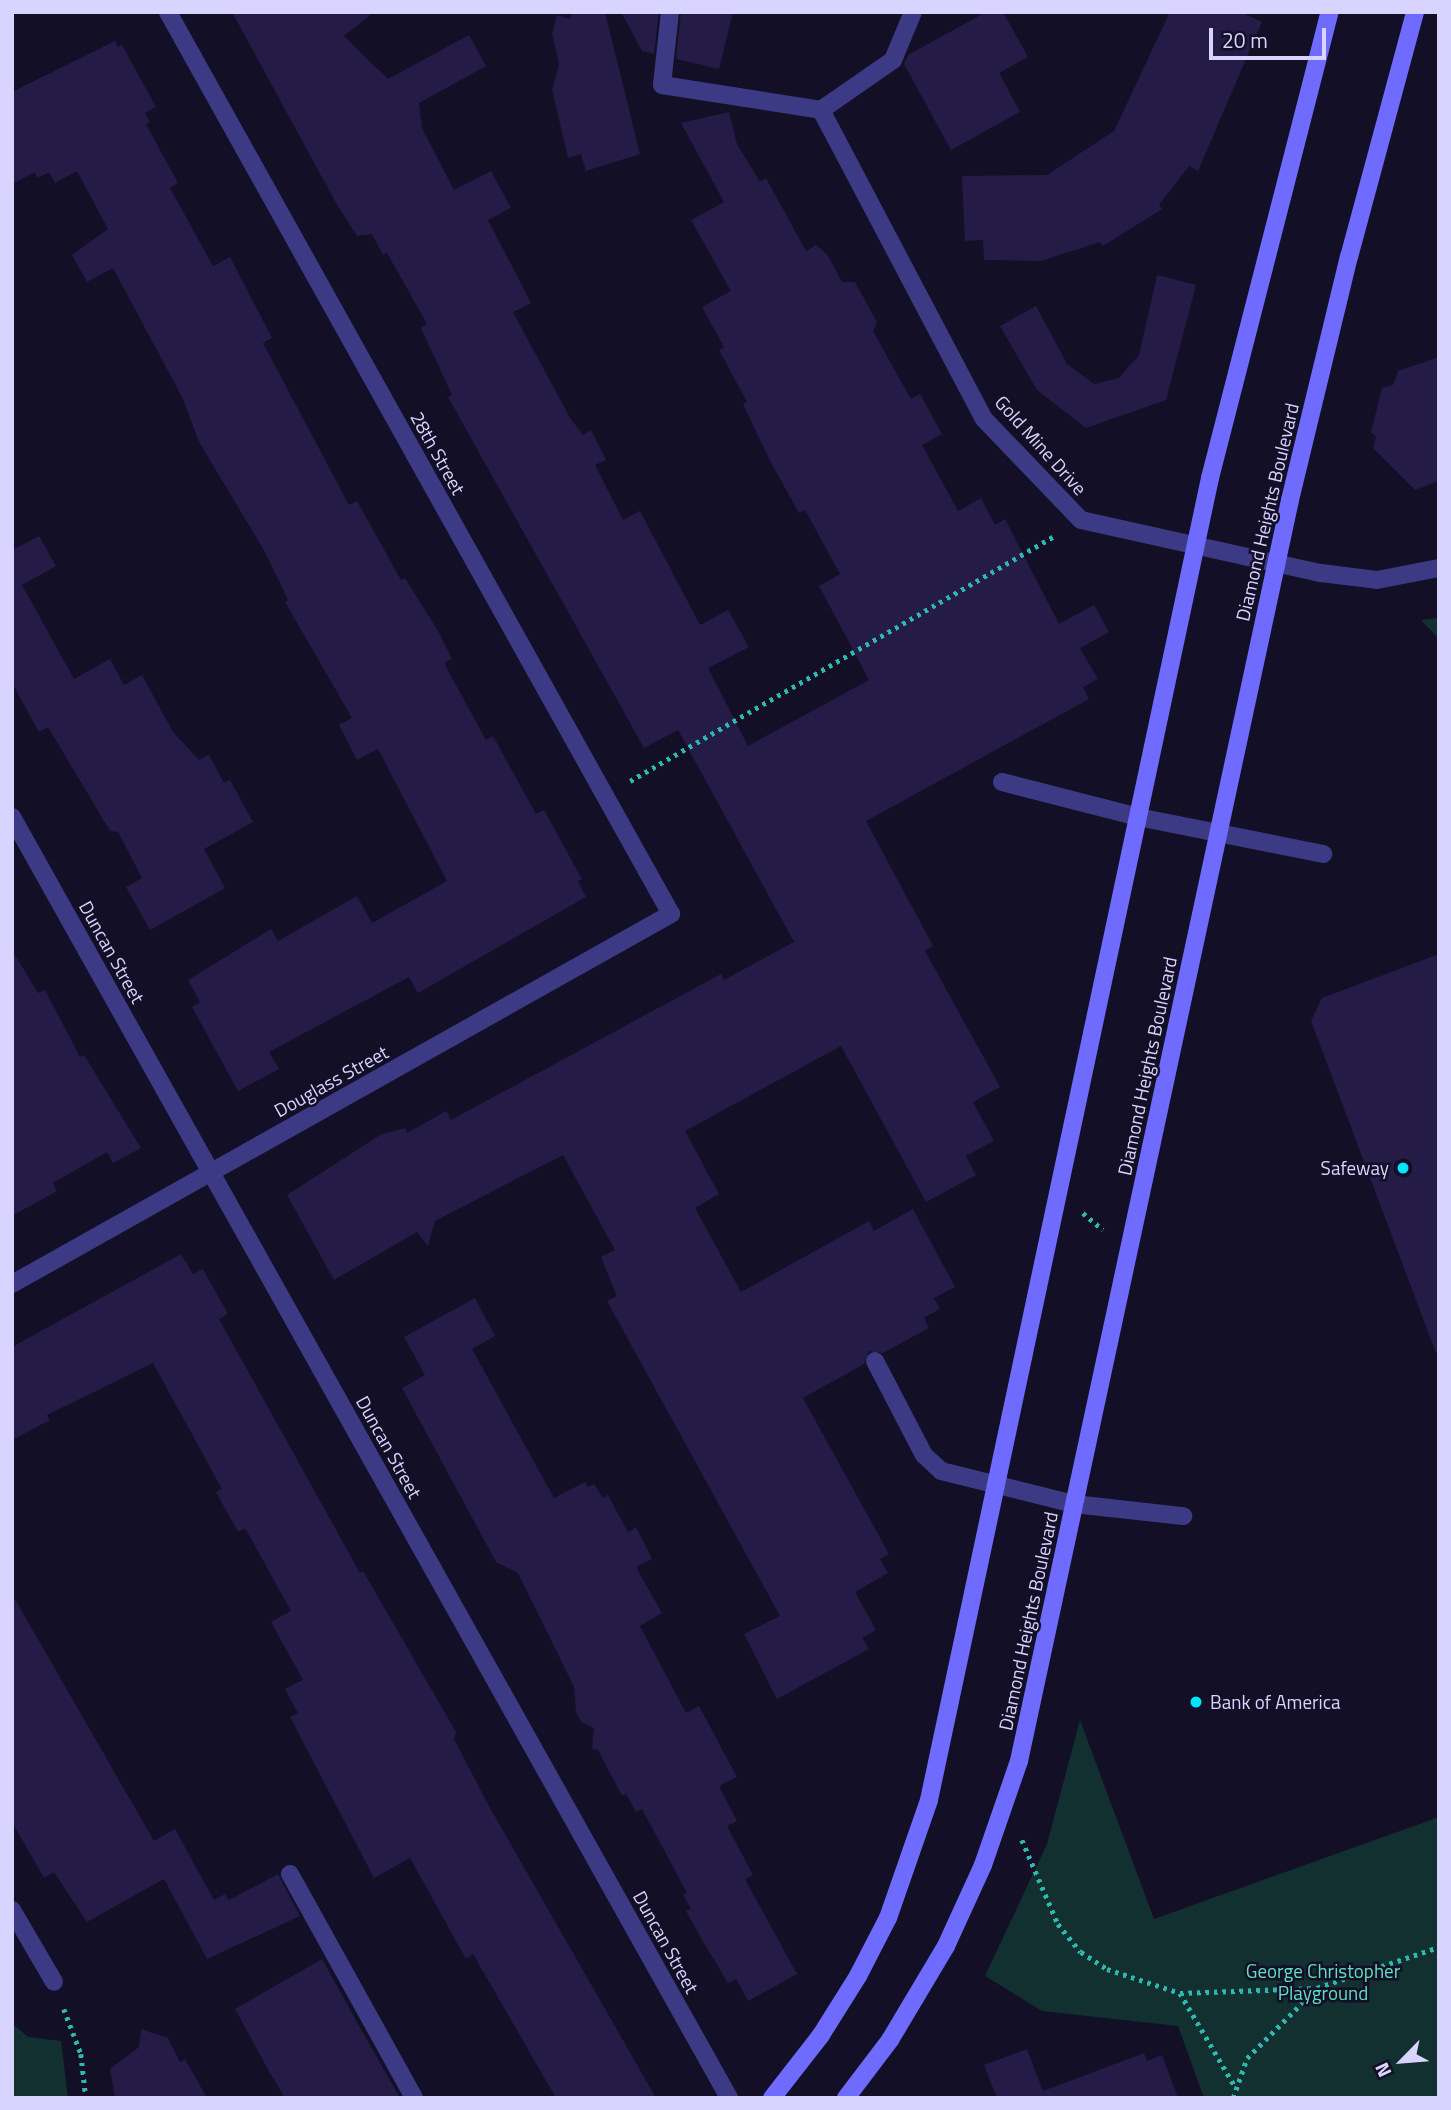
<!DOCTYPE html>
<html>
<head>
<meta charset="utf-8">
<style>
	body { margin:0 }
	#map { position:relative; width:1451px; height:2110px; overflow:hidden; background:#130f26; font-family:"Titillium Web",sans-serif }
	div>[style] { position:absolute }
	.green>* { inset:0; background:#12302f }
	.building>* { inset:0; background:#241b47 }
	.path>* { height:4.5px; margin-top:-2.25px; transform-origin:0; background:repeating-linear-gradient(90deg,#2fb8b0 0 3.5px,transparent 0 8.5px) }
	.lane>* { height:18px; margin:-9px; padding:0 9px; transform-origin:9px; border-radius:9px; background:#3d3a85 }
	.street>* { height:18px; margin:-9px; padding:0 9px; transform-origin:9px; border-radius:9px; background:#3d3a85 }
	.secondary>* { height:18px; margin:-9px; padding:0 9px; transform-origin:9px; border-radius:9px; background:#6f6bff }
	.dots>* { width:19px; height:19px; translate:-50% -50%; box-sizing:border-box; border:4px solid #130f26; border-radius:50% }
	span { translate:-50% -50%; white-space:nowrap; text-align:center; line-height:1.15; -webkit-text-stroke:5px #130f26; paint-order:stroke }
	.street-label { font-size:19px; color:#d9d4ff }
	.poi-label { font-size:19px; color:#d9d4ff }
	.right { translate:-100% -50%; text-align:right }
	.left { translate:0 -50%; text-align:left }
	.park-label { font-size:19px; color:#5fe0c0 }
	.frame { position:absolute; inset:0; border:14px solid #d9d4ff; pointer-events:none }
	.north { position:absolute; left:1367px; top:2026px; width:70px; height:70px; -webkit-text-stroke:5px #130f26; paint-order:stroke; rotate:245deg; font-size:19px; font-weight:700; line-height:28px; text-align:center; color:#d9d4ff }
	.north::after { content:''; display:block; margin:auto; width:24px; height:32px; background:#d9d4ff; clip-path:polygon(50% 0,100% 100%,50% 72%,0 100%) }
	.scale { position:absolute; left:1209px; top:28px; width:117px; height:32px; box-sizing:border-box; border:4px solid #d9d4ff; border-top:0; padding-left:9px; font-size:21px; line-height:24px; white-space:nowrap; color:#d9d4ff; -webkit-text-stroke:5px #130f26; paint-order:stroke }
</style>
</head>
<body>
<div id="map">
	<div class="green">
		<div style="clip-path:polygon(1439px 618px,1439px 639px,1421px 620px)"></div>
		<div style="clip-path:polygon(1080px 1720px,1154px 1919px,1439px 1817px,1439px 2098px,1204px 2098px,1178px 2026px,1042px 2011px,985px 1976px,1047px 1844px)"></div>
		<div style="clip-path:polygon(12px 2023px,28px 2037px,61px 2041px,68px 2098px,12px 2098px)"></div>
	</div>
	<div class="building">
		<div style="clip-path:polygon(232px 12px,374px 12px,344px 36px,388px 79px,469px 35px,486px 66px,419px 103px,422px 128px,454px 190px,491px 171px,511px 208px,488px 220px,531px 303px,513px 312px,570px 418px,583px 435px,591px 430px,606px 460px,595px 465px,623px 520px,640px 511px,700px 625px,728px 610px,749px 647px,708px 668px,748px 746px,869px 680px,819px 586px,840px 574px,805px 510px,799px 513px,768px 457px,743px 404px,747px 402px,719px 350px,724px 347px,702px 307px,731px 291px,691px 220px,724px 202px,681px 123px,729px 112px,737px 144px,760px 182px,766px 178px,806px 251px,816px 245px,827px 254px,842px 282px,855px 282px,877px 322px,873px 331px,911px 399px,920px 394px,942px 434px,922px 445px,958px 511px,981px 498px,995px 525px,1005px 519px,1059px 624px,1094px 605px,1109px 632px,1080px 648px,1098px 679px,1083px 687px,1089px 699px,866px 821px,933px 946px,925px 951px,1000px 1087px,973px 1102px,994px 1141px,966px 1156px,976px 1175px,926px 1202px,841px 1046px,685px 1131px,719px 1194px,695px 1208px,741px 1292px,869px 1221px,874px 1231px,913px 1209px,955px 1287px,934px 1298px,940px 1309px,924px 1318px,929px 1328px,883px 1353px,869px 1351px,864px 1364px,803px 1398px,889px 1554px,880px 1559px,888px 1573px,855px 1592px,876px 1630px,862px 1638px,869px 1649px,777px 1699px,744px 1634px,780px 1616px,607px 1301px,617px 1296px,601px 1257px,615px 1250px,563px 1155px,435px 1221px,428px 1246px,417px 1232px,334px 1280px,287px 1195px,380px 1135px,405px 1128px,407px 1133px,446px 1111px,451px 1120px,721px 974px,724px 980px,794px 942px,678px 730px,644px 748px,448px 397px,452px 395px,421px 328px,427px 324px,387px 253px,383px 255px,372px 234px,357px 236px,336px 203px)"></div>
		<div style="clip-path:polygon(572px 12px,605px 12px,640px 154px,586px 171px,581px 154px,568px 158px,552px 90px,559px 64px,552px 34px,557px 15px,570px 19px)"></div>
		<div style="clip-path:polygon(621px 12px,659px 12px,654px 54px,642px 51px)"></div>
		<div style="clip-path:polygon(681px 12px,733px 12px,719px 69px,676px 59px)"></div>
		<div style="clip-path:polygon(986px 12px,1003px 12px,1028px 57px,999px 73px,1020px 112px,951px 150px,904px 64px,908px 55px)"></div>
		<div style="clip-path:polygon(1170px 12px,1240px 12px,1262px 22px,1198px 171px,1189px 166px,1159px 205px,1162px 209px,1103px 246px,1100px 242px,1041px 261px,984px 260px,983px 240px,965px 241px,962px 176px,1047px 175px,1114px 131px)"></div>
		<div style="clip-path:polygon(115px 41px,118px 47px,122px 45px,156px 107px,145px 113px,150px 122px,146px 124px,178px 183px,170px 188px,213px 266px,230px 257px,272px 338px,263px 343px,349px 505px,357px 501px,401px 580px,405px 578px,438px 631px,452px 659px,444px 663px,486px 740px,493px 736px,536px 814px,544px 810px,582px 879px,578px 881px,586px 897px,418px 993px,409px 977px,269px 1052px,279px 1069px,238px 1091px,192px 1007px,200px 1002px,188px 980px,271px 929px,278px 941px,357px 896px,372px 923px,447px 881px,378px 749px,357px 760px,339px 725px,352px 718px,285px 602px,288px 600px,265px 552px,199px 442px,183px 399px,113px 268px,87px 282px,72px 255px,108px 229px,77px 171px,55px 183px,49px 172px,37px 178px,35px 172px,12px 184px,12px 92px)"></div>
		<div style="clip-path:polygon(1157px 275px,1196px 285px,1166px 400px,1086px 428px,1037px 390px,1000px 326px,1036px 306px,1067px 364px,1094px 384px,1119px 378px,1139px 355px)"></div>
		<div style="clip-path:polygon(1439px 357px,1439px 481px,1415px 490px,1373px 448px,1376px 437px,1371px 432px,1382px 388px,1393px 385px,1398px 371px)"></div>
		<div style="clip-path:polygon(39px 536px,56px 566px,22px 585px,74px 679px,110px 659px,124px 685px,142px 675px,173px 732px,199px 760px,209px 755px,224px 783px,230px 780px,253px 822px,204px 849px,225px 888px,150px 930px,126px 887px,142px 878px,118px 832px,110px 831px,48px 727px,39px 732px,12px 683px,12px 550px)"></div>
		<div style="clip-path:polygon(12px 950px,38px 993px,45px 990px,80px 1057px,84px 1055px,141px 1148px,113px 1163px,107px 1152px,53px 1183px,57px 1191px,12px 1216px)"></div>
		<div style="clip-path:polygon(1439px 954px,1439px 1352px,1436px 1353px,1311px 1021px,1322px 998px)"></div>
		<div style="clip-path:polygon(181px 1254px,193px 1274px,203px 1269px,228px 1314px,219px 1319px,360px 1573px,363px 1571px,456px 1732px,454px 1739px,489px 1806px,656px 2098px,556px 2098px,473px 1954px,466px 1959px,410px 1858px,374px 1878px,290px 1717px,298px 1713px,285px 1689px,303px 1680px,271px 1622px,291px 1611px,245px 1528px,238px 1532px,216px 1492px,222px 1489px,153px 1363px,47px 1415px,50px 1420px,12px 1440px,12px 1347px)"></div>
		<div style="clip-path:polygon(475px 1298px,495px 1336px,472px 1349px,554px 1498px,585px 1482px,588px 1487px,594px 1484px,603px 1498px,608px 1495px,628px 1532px,636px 1527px,652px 1559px,636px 1567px,662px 1613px,640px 1626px,686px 1713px,699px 1706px,737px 1777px,719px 1786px,737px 1821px,727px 1826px,753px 1875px,745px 1879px,797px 1974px,748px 2001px,736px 1979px,728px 1983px,701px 1938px,686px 1911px,691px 1909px,683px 1894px,687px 1893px,642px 1809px,636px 1812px,626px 1794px,622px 1796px,598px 1750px,592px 1749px,594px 1728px,581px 1722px,576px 1712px,574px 1687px,518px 1573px,496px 1562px,402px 1388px,425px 1375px,404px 1337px)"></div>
		<div style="clip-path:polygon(12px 1594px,154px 1841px,175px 1829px,214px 1900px,225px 1894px,229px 1900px,278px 1874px,300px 1916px,207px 1959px,164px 1879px,87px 1922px,54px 1872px,44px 1878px,12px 1822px)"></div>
		<div style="clip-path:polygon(322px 1959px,358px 2024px,400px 2098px,285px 2098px,270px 2073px,235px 2009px)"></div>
		<div style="clip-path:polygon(141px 2029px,168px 2038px,180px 2062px,185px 2059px,207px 2098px,115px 2098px,110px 2069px,139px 2047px)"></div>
		<div style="clip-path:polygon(1027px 2049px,1043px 2091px,1144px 2053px,1147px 2061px,1162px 2055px,1178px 2098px,997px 2098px,984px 2065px)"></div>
	</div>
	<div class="path">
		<div style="left:630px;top:781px;width:492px;rotate:-30deg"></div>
		<div style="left:1083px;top:1213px;width:26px;rotate:40deg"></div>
		<div style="left:1022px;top:1840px;width:91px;rotate:66.8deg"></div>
		<div style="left:1058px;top:1924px;width:36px;rotate:51deg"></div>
		<div style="left:1081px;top:1952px;width:31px;rotate:33deg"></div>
		<div style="left:1107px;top:1969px;width:77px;rotate:18.2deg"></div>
		<div style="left:1180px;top:1993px;width:137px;rotate:-2.1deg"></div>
		<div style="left:1317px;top:1988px;width:129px;rotate:-18.6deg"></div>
		<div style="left:1180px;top:1993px;width:110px;rotate:59.5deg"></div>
		<div style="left:64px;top:2009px;width:48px;rotate:69.3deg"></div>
		<div style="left:81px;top:2054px;width:44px;rotate:83.5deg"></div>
		<div style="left:1233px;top:2098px;width:42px;rotate:-70.7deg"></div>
		<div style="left:1247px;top:2058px;width:99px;rotate:-45deg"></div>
	</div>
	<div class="lane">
		<div style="left:670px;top:12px;width:73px;rotate:96.3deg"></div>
		<div style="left:662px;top:85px;width:161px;rotate:8.9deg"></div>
		<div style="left:821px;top:110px;width:88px;rotate:-34.8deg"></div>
		<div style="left:893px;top:60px;width:52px;rotate:-67.4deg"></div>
		<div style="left:1002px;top:782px;width:140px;rotate:14.4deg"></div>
		<div style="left:1138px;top:817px;width:189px;rotate:11.3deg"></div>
		<div style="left:875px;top:1361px;width:106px;rotate:62.5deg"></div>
		<div style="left:924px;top:1455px;width:23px;rotate:43deg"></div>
		<div style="left:941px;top:1471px;width:137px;rotate:13.9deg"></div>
		<div style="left:1074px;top:1504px;width:110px;rotate:6.3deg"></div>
		<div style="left:290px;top:1874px;width:256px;rotate:61deg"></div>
	</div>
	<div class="street">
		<div style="left:821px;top:110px;width:349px;rotate:62.2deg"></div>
		<div style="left:984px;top:419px;width:140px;rotate:46.2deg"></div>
		<div style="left:1081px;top:520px;width:246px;rotate:12.5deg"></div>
		<div style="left:1321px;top:573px;width:56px;rotate:7.1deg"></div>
		<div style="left:1377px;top:580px;width:63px;rotate:-11deg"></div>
		<div style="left:12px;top:817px;width:1468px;rotate:60.76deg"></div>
		<div style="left:12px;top:1284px;width:756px;rotate:-29.31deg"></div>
		<div style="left:671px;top:914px;width:1033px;rotate:-119.15deg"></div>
		<div style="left:12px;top:1910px;width:83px;rotate:59.7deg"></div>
	</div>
	<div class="secondary">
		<div style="left:772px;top:2098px;width:80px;rotate:-52.1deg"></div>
		<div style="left:821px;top:2035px;width:70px;rotate:-57.9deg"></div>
		<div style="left:858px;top:1976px;width:65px;rotate:-62.7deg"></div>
		<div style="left:888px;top:1918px;width:125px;rotate:-70.8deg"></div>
		<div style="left:929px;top:1800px;width:1352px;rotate:-78deg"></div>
		<div style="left:1210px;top:478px;width:481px;rotate:-75.6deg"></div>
		<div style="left:846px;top:2098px;width:73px;rotate:-52.8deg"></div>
		<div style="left:890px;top:2040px;width:109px;rotate:-59.2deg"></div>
		<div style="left:946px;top:1946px;width:89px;rotate:-65.4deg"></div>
		<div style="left:983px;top:1865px;width:110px;rotate:-70.9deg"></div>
		<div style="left:1019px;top:1761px;width:1290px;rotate:-77.87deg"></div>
		<div style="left:1290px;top:500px;width:250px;rotate:-76.4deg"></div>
		<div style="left:1349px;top:257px;width:254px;rotate:-74.9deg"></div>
	</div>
	<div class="dots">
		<div style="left:1403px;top:1168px;background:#00e5ff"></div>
		<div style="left:1196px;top:1702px;background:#00e5ff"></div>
	</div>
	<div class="street-label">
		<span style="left:1041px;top:445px;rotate:48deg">Gold Mine Drive</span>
		<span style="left:438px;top:453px;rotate:61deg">28th Street</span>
		<span style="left:1267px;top:512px;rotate:-77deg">Diamond Heights Boulevard</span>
		<span style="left:112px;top:952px;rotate:61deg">Duncan Street</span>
		<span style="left:1147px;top:1066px;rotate:-78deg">Diamond Heights Boulevard</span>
		<span style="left:331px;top:1081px;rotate:-29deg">Douglass Street</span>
		<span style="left:389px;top:1447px;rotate:61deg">Duncan Street</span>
		<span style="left:1028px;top:1621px;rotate:-78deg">Diamond Heights Boulevard</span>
		<span style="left:666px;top:1942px;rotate:61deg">Duncan Street</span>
	</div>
	<div class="poi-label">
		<span class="right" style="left:1389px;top:1168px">Safeway</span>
		<span class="left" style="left:1210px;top:1702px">Bank of America</span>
	</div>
	<div class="park-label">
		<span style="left:1323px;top:1982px">George Christopher<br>Playground</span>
	</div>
	<div class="frame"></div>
	<div class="north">N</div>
	<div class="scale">20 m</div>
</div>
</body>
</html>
